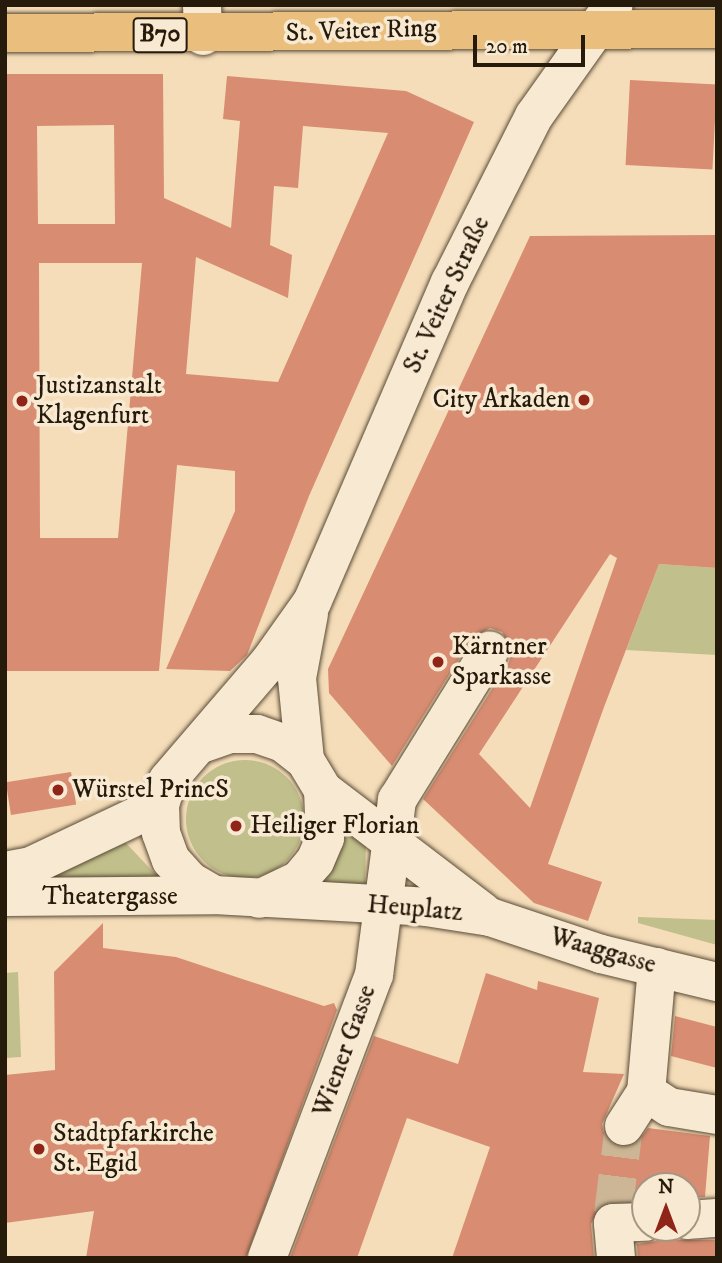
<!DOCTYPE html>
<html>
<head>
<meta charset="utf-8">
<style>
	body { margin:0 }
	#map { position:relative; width:722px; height:1263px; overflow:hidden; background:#f5ddb9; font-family:"IM FELL DW Pica",serif }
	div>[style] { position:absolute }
	.green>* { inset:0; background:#c1bf8b }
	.round { border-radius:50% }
	.building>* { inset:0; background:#d88d72; transform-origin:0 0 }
	.street-tunnel>* { height:38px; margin-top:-19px; transform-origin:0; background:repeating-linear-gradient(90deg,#ccb696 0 38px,transparent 0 57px) }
	.roads { filter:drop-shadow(0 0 2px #5a4b36) drop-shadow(0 0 2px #5a4b36) }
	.street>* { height:38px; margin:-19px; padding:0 19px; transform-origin:19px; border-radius:19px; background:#f8e9d2 }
	.secondary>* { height:38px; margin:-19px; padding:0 19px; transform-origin:19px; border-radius:19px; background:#f8e9d2 }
	.primary>* { height:38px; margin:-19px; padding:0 19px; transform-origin:19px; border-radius:19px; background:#eabe7c }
	.dots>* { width:19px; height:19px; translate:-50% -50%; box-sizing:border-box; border:4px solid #f8e9d2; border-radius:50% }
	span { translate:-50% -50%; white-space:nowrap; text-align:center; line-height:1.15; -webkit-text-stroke:7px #f8e9d2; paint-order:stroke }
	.shield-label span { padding:2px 5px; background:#f8e9d2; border:2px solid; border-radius:5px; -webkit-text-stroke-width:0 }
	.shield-label { font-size:24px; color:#261a0b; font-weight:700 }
	.street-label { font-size:26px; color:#261a0b }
	.poi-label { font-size:26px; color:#261a0b }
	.left { translate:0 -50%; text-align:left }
	.right { translate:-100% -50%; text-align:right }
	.frame { position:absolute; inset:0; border:7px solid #261a0b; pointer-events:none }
	.north { position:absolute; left:631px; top:1172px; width:70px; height:70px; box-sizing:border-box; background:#f8e9d2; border:2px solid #a49682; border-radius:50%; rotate:0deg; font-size:19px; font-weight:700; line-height:28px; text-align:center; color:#261a0b }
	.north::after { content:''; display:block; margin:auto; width:24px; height:32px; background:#8f2418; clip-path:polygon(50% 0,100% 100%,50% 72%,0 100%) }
	.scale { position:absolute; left:473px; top:35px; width:112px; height:32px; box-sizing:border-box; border:4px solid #261a0b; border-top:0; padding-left:9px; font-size:21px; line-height:24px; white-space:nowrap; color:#261a0b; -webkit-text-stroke:5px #f8e9d2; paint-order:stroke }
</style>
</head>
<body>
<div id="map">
	<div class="green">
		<div style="clip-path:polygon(659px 564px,717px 568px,717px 655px,626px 650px)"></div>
		<div class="round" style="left:186px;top:760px;width:118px;height:118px"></div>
		<div style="clip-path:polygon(345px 823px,366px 838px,365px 887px,328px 887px,326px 880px,344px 844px)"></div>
		<div style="clip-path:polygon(125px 842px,158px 877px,50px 882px,49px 876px)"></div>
		<div style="clip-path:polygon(638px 917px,717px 920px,717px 945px,638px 923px)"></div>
		<div style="clip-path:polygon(18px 972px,21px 1057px,5px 1058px,5px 973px)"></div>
	</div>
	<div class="building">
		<div style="clip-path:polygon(evenodd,5px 74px,163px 74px,164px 198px,231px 228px,240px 121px,223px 119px,227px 76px,406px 91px,474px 122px,309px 496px,247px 655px,230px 671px,166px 669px,235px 511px,235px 471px,177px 465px,159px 671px,5px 671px,5px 74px,114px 125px,115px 224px,38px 224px,37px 126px,114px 125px,5px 74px,303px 126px,388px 133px,278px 382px,186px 374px,196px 257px,288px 298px,292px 255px,270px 245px,274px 186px,298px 188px,303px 126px,5px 74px,39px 263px,142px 263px,118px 538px,40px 538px,39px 263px)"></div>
		<div style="left:630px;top:80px;width:87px;height:85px;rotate:3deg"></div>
		<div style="clip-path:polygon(evenodd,717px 235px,717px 568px,659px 564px,604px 707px,548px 864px,602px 882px,588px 921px,534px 903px,423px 799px,509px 662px,512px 650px,502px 632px,490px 628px,472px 638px,392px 766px,329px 693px,328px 669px,530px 236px,717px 235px,610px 554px,617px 558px,530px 808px,479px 754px,610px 554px)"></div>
		<div style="left:71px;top:772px;width:33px;height:66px;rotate:81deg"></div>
		<div style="clip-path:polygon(103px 923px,103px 948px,176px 957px,324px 1006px,334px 1003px,337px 1010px,246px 1258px,86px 1258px,94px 1211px,5px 1223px,5px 1075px,55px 1070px,54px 972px)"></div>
		<div style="clip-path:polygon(486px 973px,537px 990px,538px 981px,599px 998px,583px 1072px,624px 1074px,602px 1124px,605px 1137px,624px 1148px,635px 1145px,648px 1128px,710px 1136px,705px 1197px,687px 1198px,687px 1186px,645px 1186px,645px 1200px,602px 1204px,591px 1224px,594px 1258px,452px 1258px,490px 1147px,407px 1118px,357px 1258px,290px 1258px,374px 1036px,458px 1064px)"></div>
		<div style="clip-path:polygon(675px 1016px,717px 1027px,717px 1068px,671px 1056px)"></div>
		<div style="clip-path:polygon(667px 1228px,678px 1240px,717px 1240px,717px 1258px,638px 1258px,637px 1244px,656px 1241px)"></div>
	</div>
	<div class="street-tunnel">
		<div style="left:613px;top:1214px;width:89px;rotate:-82.9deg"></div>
	</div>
	<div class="roads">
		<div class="street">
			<div style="left:202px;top:5px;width:31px;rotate:88deg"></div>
			<div style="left:598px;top:26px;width:110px;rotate:125.4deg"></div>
			<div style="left:534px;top:116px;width:186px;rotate:116.8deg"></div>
			<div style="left:450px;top:282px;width:348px;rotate:113.3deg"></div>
			<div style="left:312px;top:602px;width:72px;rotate:125.4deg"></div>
			<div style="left:270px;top:661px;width:157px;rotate:130.6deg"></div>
			<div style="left:168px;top:780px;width:26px;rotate:108deg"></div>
			<div style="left:160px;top:805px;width:28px;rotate:88deg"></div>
			<div style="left:161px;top:833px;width:29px;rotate:70deg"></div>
			<div style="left:171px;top:860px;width:28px;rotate:48deg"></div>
			<div style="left:190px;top:881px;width:28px;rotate:30deg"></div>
			<div style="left:214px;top:895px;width:212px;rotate:3.2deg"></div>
			<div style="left:426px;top:907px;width:65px;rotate:8.9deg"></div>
			<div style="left:490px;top:917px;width:117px;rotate:18.4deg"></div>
			<div style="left:601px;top:954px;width:119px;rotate:13.6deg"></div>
			<div style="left:204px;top:743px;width:28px;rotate:-19deg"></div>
			<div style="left:230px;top:734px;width:27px"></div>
			<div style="left:257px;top:734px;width:28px;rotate:19deg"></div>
			<div style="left:283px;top:743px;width:28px;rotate:38deg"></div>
			<div style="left:305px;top:760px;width:35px;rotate:59deg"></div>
			<div style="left:323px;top:790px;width:48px;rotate:87.6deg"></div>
			<div style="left:325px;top:838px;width:25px;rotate:113deg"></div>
			<div style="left:315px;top:861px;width:25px;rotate:130deg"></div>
			<div style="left:299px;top:880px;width:44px;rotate:154.6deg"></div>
			<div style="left:305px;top:760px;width:82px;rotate:-95.6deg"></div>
			<div style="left:297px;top:678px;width:65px;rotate:-79.4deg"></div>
			<div style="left:323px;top:790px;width:201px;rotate:37.3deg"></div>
			<div style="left:5px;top:871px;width:26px;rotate:-11deg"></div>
			<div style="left:31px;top:866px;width:143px;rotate:-25.3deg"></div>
			<div style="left:5px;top:897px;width:209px;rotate:-0.5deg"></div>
			<div style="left:657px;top:967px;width:125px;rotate:95deg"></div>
			<div style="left:646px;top:1092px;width:27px;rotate:33deg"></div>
			<div style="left:669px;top:1107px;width:49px;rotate:9.5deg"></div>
			<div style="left:624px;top:1126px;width:40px;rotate:-57.1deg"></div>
			<div style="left:687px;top:1220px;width:30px;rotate:-4deg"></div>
			<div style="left:267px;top:1258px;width:303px;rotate:-69.3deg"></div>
			<div style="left:374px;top:975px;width:177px;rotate:-82.5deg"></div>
			<div style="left:397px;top:800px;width:176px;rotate:-58.2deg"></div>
			<div style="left:616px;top:1258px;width:35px;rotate:-95deg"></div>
			<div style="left:613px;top:1223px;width:32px;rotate:-2deg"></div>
		</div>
		<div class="secondary">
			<div style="left:598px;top:26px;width:26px;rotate:-53deg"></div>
		</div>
		<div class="primary">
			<div style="left:5px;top:33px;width:712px;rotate:-0.32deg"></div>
		</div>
	</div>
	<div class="dots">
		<div style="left:584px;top:400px;background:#8f2418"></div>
		<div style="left:22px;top:401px;background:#8f2418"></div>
		<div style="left:438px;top:662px;background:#8f2418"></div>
		<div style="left:58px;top:790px;background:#8f2418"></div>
		<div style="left:236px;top:826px;background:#8f2418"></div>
		<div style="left:39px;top:1149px;background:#8f2418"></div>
	</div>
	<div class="shield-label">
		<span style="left:160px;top:35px">B70</span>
	</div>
	<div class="street-label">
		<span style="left:361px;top:31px;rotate:-2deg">St. Veiter Ring</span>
		<span style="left:447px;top:295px;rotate:-65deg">St. Veiter Straße</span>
		<span style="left:110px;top:897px">Theatergasse</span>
		<span style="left:415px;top:909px;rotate:5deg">Heuplatz</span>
		<span style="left:603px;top:951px;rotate:16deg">Waaggasse</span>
		<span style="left:345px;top:1051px;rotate:-70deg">Wiener Gasse</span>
	</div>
	<div class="poi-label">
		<span class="left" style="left:36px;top:401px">Justizanstalt<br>Klagenfurt</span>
		<span class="right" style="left:570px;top:400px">City Arkaden</span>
		<span class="left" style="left:452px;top:662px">Kärntner<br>Sparkasse</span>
		<span class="left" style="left:72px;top:790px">Würstel PrincS</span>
		<span class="left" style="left:250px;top:826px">Heiliger Florian</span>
		<span class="left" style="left:53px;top:1149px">Stadtpfarkirche<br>St. Egid</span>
	</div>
	<div class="frame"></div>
	<div class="north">N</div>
	<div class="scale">20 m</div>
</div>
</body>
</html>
